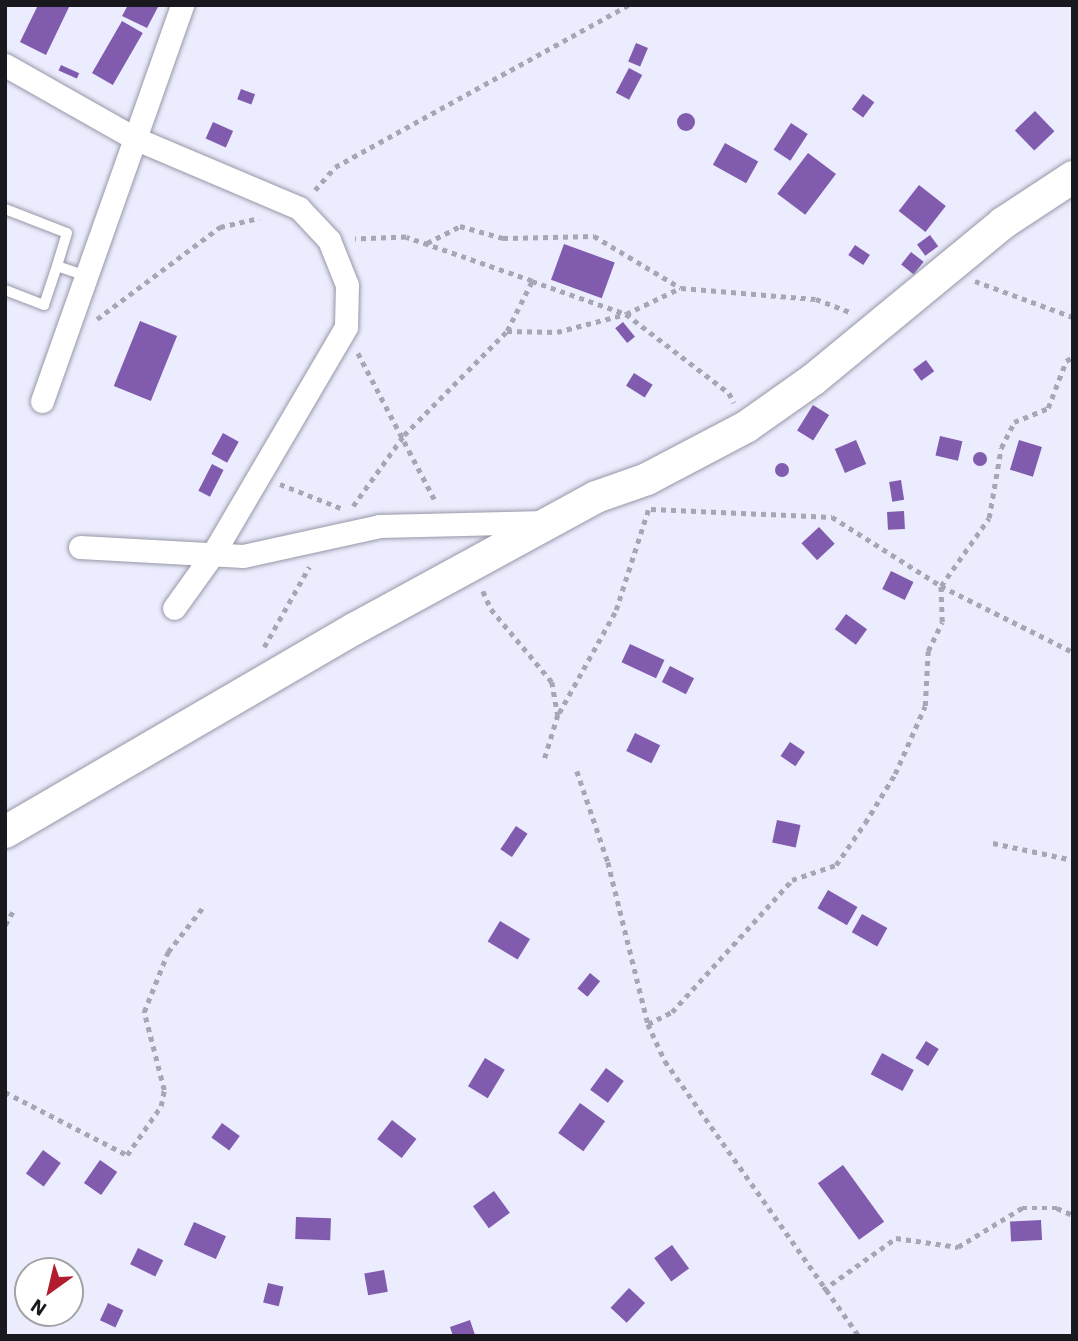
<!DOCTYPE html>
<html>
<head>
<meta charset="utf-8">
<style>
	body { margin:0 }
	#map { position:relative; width:1078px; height:1341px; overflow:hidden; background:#ebecfd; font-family:"IBM Plex Sans",sans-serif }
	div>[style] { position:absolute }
	.building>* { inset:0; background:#815bae; transform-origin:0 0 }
	.round { border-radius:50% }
	.path>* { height:4.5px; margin-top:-2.25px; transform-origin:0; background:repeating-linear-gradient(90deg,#a6a7b5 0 5px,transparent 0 10px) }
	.roads { filter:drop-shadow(0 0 2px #9697a7) drop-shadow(0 0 2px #9697a7) }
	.lane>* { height:10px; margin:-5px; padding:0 5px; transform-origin:5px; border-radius:5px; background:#fff }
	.street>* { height:23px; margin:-11.5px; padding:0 11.5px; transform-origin:11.5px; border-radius:11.5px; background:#fff }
	.secondary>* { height:32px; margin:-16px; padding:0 16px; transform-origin:16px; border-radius:16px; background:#fff }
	span { translate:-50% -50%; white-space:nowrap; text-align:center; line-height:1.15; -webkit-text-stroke:5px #fff; paint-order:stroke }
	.frame { position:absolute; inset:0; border:7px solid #18181e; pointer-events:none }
	.north { position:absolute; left:14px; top:1257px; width:70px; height:70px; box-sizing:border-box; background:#fff; border:2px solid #a3a3a5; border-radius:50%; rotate:214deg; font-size:19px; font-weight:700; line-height:28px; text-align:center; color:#18181e }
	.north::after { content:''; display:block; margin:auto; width:24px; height:32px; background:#b01d2f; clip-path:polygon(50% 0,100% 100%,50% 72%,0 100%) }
</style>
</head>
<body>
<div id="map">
	<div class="building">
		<div style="clip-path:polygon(38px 5px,70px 5px,46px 55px,20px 42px)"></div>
		<div style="clip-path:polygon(128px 5px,159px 5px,147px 28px,122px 16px)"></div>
		<div style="left:122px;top:21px;width:24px;height:60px;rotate:30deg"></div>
		<div style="left:636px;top:43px;width:13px;height:20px;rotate:23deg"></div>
		<div style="left:61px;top:65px;width:20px;height:6px;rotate:24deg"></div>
		<div style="left:629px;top:68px;width:15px;height:28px;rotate:28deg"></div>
		<div style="left:241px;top:89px;width:15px;height:11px;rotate:20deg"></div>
		<div style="left:863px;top:94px;width:14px;height:19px;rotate:36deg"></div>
		<div style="left:1035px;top:111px;width:28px;height:28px;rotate:46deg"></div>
		<div class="round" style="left:677px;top:113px;width:18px;height:18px"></div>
		<div style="left:213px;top:122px;width:22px;height:18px;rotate:24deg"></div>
		<div style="left:791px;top:123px;width:20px;height:32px;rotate:33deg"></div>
		<div style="left:725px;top:143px;width:38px;height:25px;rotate:29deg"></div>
		<div style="left:808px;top:153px;width:35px;height:51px;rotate:37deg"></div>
		<div style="left:919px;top:185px;width:34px;height:33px;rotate:38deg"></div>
		<div style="left:930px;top:235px;width:14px;height:16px;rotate:54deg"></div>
		<div style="left:564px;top:244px;width:54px;height:38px;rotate:20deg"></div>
		<div style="left:855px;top:245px;width:18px;height:12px;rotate:34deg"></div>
		<div style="left:911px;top:252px;width:16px;height:16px;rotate:38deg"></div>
		<div style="left:140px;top:321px;width:40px;height:70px;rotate:22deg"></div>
		<div style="left:623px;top:322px;width:19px;height:10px;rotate:51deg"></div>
		<div style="left:926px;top:360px;width:14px;height:16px;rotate:54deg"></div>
		<div style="left:634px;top:373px;width:22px;height:15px;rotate:32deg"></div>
		<div style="left:813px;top:405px;width:19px;height:30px;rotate:32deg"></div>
		<div style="left:223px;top:433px;width:18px;height:24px;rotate:29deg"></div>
		<div style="left:940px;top:436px;width:23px;height:20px;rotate:13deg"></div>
		<div style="left:856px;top:440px;width:26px;height:23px;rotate:67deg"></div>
		<div style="left:1019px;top:440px;width:24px;height:31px;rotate:17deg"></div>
		<div class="round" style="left:973px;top:452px;width:14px;height:14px"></div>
		<div class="round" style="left:775px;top:463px;width:14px;height:14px"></div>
		<div style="left:212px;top:464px;width:13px;height:30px;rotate:27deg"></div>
		<div style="left:901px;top:480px;width:20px;height:12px;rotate:81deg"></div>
		<div style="left:904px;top:511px;width:18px;height:17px;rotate:87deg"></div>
		<div style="left:819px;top:527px;width:23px;height:24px;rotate:47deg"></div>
		<div style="left:891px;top:571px;width:25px;height:20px;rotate:26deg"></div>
		<div style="left:846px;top:614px;width:26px;height:19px;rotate:36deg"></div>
		<div style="left:630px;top:644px;width:38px;height:20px;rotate:25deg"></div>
		<div style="left:670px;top:666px;width:27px;height:18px;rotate:27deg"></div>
		<div style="left:635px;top:733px;width:28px;height:20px;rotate:26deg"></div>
		<div style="left:790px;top:742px;width:18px;height:17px;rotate:34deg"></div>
		<div style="left:777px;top:820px;width:24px;height:23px;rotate:12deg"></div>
		<div style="left:516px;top:826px;width:14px;height:28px;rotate:34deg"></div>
		<div style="left:828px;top:890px;width:34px;height:21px;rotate:30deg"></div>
		<div style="left:862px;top:914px;width:29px;height:21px;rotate:29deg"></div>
		<div style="left:500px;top:921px;width:35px;height:24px;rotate:31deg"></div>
		<div style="left:590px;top:973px;width:13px;height:20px;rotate:39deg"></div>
		<div style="left:926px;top:1041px;width:15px;height:20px;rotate:32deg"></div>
		<div style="left:882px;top:1053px;width:36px;height:24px;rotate:28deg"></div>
		<div style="left:485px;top:1058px;width:23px;height:33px;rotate:31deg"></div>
		<div style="left:606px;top:1068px;width:22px;height:27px;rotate:36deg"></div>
		<div style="left:580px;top:1103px;width:31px;height:37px;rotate:36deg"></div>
		<div style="left:392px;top:1120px;width:31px;height:24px;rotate:38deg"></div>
		<div style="left:222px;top:1123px;width:22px;height:18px;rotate:36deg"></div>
		<div style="left:43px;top:1150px;width:22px;height:29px;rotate:36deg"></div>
		<div style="left:100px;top:1160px;width:21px;height:28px;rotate:35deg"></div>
		<div style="left:843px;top:1165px;width:70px;height:31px;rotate:54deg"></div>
		<div style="left:494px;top:1191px;width:27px;height:26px;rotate:54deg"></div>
		<div style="left:296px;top:1217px;width:35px;height:22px;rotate:2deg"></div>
		<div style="left:1041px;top:1220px;width:20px;height:31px;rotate:87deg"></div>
		<div style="left:194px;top:1222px;width:35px;height:25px;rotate:24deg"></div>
		<div style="left:672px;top:1245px;width:29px;height:22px;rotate:54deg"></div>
		<div style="left:138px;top:1248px;width:28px;height:18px;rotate:26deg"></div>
		<div style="left:384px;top:1270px;width:22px;height:20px;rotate:80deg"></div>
		<div style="left:268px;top:1283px;width:16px;height:20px;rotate:14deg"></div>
		<div style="left:629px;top:1288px;width:22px;height:27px;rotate:43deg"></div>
		<div style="left:108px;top:1303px;width:17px;height:19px;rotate:25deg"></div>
		<div style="clip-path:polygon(470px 1320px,475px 1335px,453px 1336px,450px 1327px)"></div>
	</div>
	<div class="path">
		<div style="left:315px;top:190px;width:30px;rotate:-49deg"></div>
		<div style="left:335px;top:167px;width:336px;rotate:-28.9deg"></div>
		<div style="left:427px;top:243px;width:37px;rotate:-27deg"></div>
		<div style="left:460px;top:226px;width:45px;rotate:15.6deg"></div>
		<div style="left:503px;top:238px;width:91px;rotate:-1.3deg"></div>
		<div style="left:594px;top:236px;width:101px;rotate:30.9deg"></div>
		<div style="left:681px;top:288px;width:135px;rotate:4.7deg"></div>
		<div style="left:816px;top:299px;width:36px;rotate:21deg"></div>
		<div style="left:532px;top:281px;width:100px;rotate:19.3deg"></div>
		<div style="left:626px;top:314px;width:130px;rotate:37.5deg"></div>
		<div style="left:729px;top:393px;width:11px;rotate:63deg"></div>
		<div style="left:975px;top:281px;width:104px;rotate:20.2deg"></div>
		<div style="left:97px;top:319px;width:154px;rotate:-36.8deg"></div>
		<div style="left:220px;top:227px;width:40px;rotate:-13deg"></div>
		<div style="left:507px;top:331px;width:50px;rotate:1.1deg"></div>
		<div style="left:557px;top:332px;width:71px;rotate:-14.6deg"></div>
		<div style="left:626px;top:314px;width:60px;rotate:-25.7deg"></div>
		<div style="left:358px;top:353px;width:166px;rotate:62.4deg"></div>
		<div style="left:280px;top:484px;width:68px;rotate:21.6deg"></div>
		<div style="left:353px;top:506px;width:87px;rotate:-54.3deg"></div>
		<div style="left:404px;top:435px;width:146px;rotate:-45.3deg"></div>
		<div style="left:507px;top:331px;width:56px;rotate:-63.4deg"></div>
		<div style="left:532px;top:281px;width:133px;rotate:-160.8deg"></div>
		<div style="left:406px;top:237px;width:51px;rotate:177.8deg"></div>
		<div style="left:651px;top:509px;width:181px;rotate:2.5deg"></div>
		<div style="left:832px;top:517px;width:129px;rotate:32.3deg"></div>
		<div style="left:941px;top:586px;width:148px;rotate:26.6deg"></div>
		<div style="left:483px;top:591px;width:20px;rotate:66deg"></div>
		<div style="left:491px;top:609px;width:95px;rotate:50.1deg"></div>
		<div style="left:552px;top:682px;width:34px;rotate:80deg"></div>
		<div style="left:558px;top:715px;width:48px;rotate:106.9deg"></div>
		<div style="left:264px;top:647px;width:92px;rotate:-60.6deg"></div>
		<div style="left:559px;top:713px;width:118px;rotate:-61deg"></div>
		<div style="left:616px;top:610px;width:108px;rotate:-72.2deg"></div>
		<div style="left:577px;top:771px;width:96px;rotate:71.2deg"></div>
		<div style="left:608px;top:862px;width:167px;rotate:76.1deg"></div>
		<div style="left:648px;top:1024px;width:41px;rotate:65.3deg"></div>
		<div style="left:665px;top:1061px;width:337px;rotate:54.8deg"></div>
		<div style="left:993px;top:843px;width:82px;rotate:12deg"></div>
		<div style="left:5px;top:925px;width:16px;rotate:-60deg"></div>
		<div style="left:648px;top:1024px;width:27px;rotate:-27deg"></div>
		<div style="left:672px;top:1012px;width:178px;rotate:-47.7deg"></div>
		<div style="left:792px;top:880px;width:46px;rotate:-18.8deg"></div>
		<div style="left:836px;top:865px;width:51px;rotate:-55.4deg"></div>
		<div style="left:865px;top:823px;width:57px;rotate:-58.5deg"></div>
		<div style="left:895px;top:774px;width:74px;rotate:-66.2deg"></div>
		<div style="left:925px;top:706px;width:55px;rotate:-86.9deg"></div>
		<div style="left:928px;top:651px;width:32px;rotate:-64deg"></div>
		<div style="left:942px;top:622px;width:36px;rotate:-92deg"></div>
		<div style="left:941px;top:586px;width:83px;rotate:-54.8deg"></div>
		<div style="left:989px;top:518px;width:71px;rotate:-80.3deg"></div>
		<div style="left:1001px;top:448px;width:29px;rotate:-63deg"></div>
		<div style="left:1014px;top:422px;width:37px;rotate:-22deg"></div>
		<div style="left:1048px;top:408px;width:50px;rotate:-69deg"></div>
		<div style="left:1066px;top:361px;width:8px;rotate:-30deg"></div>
		<div style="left:5px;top:1092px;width:137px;rotate:27.3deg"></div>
		<div style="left:127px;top:1155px;width:60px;rotate:-55.2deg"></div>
		<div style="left:161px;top:1106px;width:16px;rotate:-79deg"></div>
		<div style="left:164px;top:1090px;width:81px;rotate:-104.4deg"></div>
		<div style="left:144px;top:1012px;width:65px;rotate:-68.2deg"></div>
		<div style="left:168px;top:952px;width:58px;rotate:-52deg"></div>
		<div style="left:823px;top:1290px;width:90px;rotate:-35.5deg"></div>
		<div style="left:896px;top:1238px;width:63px;rotate:8.3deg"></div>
		<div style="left:958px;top:1247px;width:75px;rotate:-31.4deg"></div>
		<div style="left:1022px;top:1208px;width:35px"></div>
		<div style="left:1057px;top:1208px;width:17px;rotate:24deg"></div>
	</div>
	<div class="roads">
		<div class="lane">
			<div style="left:5px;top:209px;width:66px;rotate:21.2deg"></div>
			<div style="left:67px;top:233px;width:34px;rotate:107deg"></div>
			<div style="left:57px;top:266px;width:31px;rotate:19deg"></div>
			<div style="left:5px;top:290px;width:42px;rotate:21deg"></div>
			<div style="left:44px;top:305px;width:41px;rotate:-71.6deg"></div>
		</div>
		<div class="street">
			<div style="left:5px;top:65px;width:148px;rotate:29.5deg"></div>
			<div style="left:134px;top:138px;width:179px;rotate:23deg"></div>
			<div style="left:299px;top:208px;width:44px;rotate:46.8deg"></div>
			<div style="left:329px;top:240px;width:48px;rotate:68.2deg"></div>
			<div style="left:347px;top:285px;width:42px;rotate:91.4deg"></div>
			<div style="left:346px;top:327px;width:264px;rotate:120.4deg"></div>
			<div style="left:212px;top:555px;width:65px;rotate:125.6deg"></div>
			<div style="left:42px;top:401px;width:420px;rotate:-70.5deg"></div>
			<div style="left:80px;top:547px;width:163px;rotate:3.2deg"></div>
			<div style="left:243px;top:556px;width:139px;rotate:-12.4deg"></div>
			<div style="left:379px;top:526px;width:168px;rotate:-1.4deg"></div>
		</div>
		<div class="secondary">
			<div style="left:5px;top:832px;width:404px;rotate:-30.2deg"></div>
			<div style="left:354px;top:629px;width:276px;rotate:-28.6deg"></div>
			<div style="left:596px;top:497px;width:54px;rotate:-19.4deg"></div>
			<div style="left:647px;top:479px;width:112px;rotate:-27.7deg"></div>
			<div style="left:746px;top:427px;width:83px;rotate:-35.2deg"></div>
			<div style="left:814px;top:379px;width:245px;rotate:-39.5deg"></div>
			<div style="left:1003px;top:223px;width:84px;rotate:-33.3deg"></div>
		</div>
	</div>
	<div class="frame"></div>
	<div class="north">N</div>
</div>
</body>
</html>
